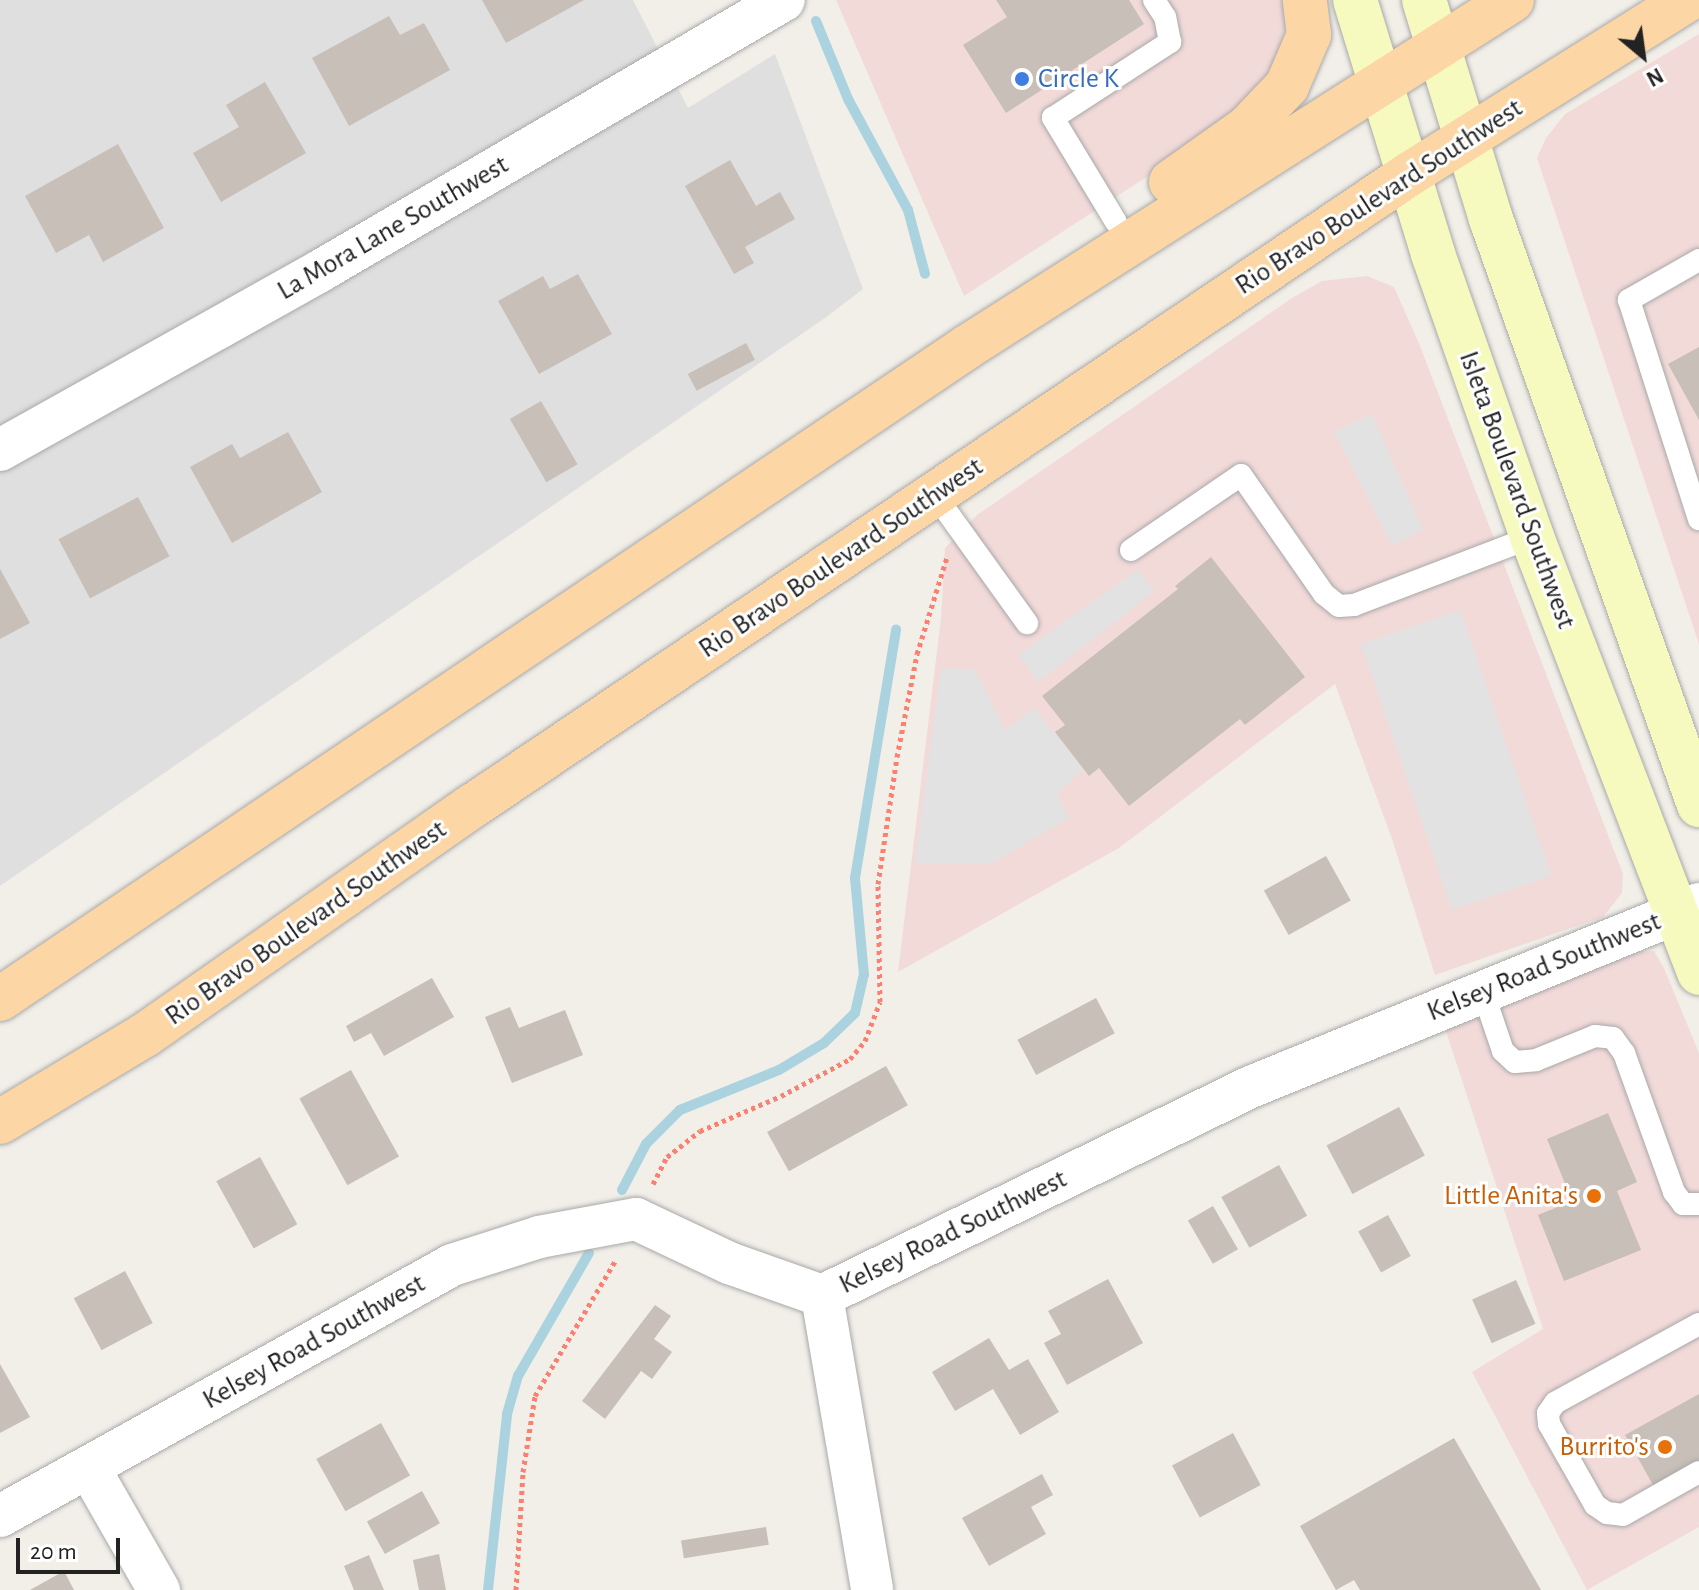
<!DOCTYPE html>
<html>
<head>
<meta charset="utf-8">
<style>
	body { margin:0 }
	#map { position:relative; width:1699px; height:1590px; overflow:hidden; background:#f2efe9; font-family:"Alegreya Sans",sans-serif }
	div>[style] { position:absolute }
	.residential>* { inset:0; background:#e0dfdf }
	.commercial>* { inset:0; background:#f2dad9 }
	.parking>* { inset:0; background:#e2e2e2; transform-origin:0 0 }
	.stream>* { height:10px; margin:-5px; padding:0 5px; transform-origin:5px; border-radius:5px; background:#aad3df }
	.building>* { inset:0; background:#c7bfb8; transform-origin:0 0 }
	.path>* { height:5px; margin-top:-2.5px; transform-origin:0; background:repeating-linear-gradient(90deg,#fa8072 0 4px,transparent 0 8px) }
	.roads { filter:drop-shadow(0 0 2px #a9a9a9) drop-shadow(0 0 2px #a9a9a9) }
	.lane>* { height:22px; margin:-11px; padding:0 11px; transform-origin:11px; border-radius:11px; background:#fff }
	.street>* { height:42px; margin:-21px; padding:0 21px; transform-origin:21px; border-radius:21px; background:#fff }
	.secondary>* { height:44px; margin:-22px; padding:0 22px; transform-origin:22px; border-radius:22px; background:#f7fabf }
	.primary>* { height:44px; margin:-22px; padding:0 22px; transform-origin:22px; border-radius:22px; background:#fcd6a4 }
	.dots>* { width:22px; height:22px; translate:-50% -50%; box-sizing:border-box; border:4px solid #fff; border-radius:50% }
	span { translate:-50% -50%; white-space:nowrap; text-align:center; line-height:1.15; -webkit-text-stroke:6px #fff; paint-order:stroke }
	.shop-label { font-size:28px; color:#366cbe }
	.left { translate:0 -50%; text-align:left }
	.street-label { font-size:28px; color:#222 }
	.food-label { font-size:28px; color:#c56008 }
	.right { translate:-100% -50%; text-align:right }
	.north { position:absolute; left:1603px; top:16px; width:80px; height:80px; -webkit-text-stroke:6px #fff; paint-order:stroke; rotate:151deg; font-size:22px; font-weight:700; line-height:32px; text-align:center; color:#222 }
	.north::after { content:''; display:block; margin:auto; width:28px; height:36px; background:#222; clip-path:polygon(50% 0,100% 100%,50% 72%,0 100%) }
	.scale { position:absolute; left:16px; top:1538px; width:104px; height:36px; box-sizing:border-box; border:4px solid #222; border-top:0; padding-left:10px; font-size:24px; line-height:28px; white-space:nowrap; color:#222; -webkit-text-stroke:6px #fff; paint-order:stroke }
</style>
</head>
<body>
<div id="map">
	<div class="residential">
		<div style="clip-path:polygon(0 0,633px 0,688px 108px,775px 54px,863px 289px,825px 318px,0 886px)"></div>
	</div>
	<div class="commercial">
		<div style="clip-path:polygon(836px 0,1289px 0,1290px 10px,1276px 64px,1255px 93px,1217px 131px,964px 296px)"></div>
		<div style="clip-path:polygon(1699px 34px,1699px 644px,1537px 158px,1546px 138px,1565px 114px)"></div>
		<div style="clip-path:polygon(1367px 276px,1394px 287px,1420px 346px,1623px 874px,1622px 893px,1603px 917px,1435px 975px,1392px 839px,1335px 684px,1119px 848px,898px 972px,941px 618px,945px 548px,977px 515px,1292px 298px,1322px 281px)"></div>
		<div style="clip-path:polygon(1654px 951px,1664px 968px,1699px 1053px,1699px 1527px,1587px 1590px,1472px 1372px,1543px 1329px,1442px 1019px,1625px 952px)"></div>
	</div>
	<div class="parking">
		<div style="clip-path:polygon(1372px 414px,1423px 530px,1392px 545px,1334px 432px)"></div>
		<div style="clip-path:polygon(1137px 570px,1155px 591px,1038px 682px,1018px 655px)"></div>
		<div style="left:1460px;top:610px;width:281px;height:105px;rotate:71deg"></div>
		<div style="clip-path:polygon(941px 667px,975px 670px,1005px 730px,1034px 708px,1084px 769px,1057px 794px,1069px 818px,991px 864px,915px 864px)"></div>
	</div>
	<div class="stream">
		<div style="left:816px;top:21px;width:84px;rotate:67.7deg"></div>
		<div style="left:848px;top:99px;width:126px;rotate:61.6deg"></div>
		<div style="left:908px;top:210px;width:66px;rotate:75.1deg"></div>
		<div style="left:622px;top:1190px;width:52px;rotate:-62.4deg"></div>
		<div style="left:646px;top:1144px;width:48px;rotate:-45deg"></div>
		<div style="left:680px;top:1110px;width:107px;rotate:-22deg"></div>
		<div style="left:779px;top:1070px;width:52px;rotate:-31deg"></div>
		<div style="left:824px;top:1043px;width:43px;rotate:-44.1deg"></div>
		<div style="left:855px;top:1013px;width:39px;rotate:-77deg"></div>
		<div style="left:864px;top:975px;width:97px;rotate:-95.3deg"></div>
		<div style="left:855px;top:878px;width:252px;rotate:-80.6deg"></div>
		<div style="left:488px;top:1590px;width:177px;rotate:-83.8deg"></div>
		<div style="left:507px;top:1414px;width:40px;rotate:-74deg"></div>
		<div style="left:518px;top:1376px;width:142px;rotate:-60deg"></div>
	</div>
	<div class="building">
		<div style="clip-path:polygon(482px 0,584px 0,506px 43px)"></div>
		<div style="clip-path:polygon(996px 0,1129px 0,1144px 24px,1006px 113px,963px 45px,1007px 17px)"></div>
		<div style="clip-path:polygon(389px 16px,400px 35px,424px 23px,450px 70px,349px 126px,312px 58px)"></div>
		<div style="clip-path:polygon(265px 82px,306px 153px,221px 202px,193px 153px,239px 127px,226px 105px)"></div>
		<div style="clip-path:polygon(118px 144px,164px 228px,103px 262px,89px 235px,56px 253px,25px 196px)"></div>
		<div style="clip-path:polygon(730px 160px,756px 206px,780px 192px,795px 219px,745px 247px,754px 263px,734px 274px,685px 186px)"></div>
		<div style="clip-path:polygon(578px 274px,612px 334px,539px 374px,498px 301px,543px 276px,550px 289px)"></div>
		<div style="left:746px;top:343px;width:19px;height:66px;rotate:62deg"></div>
		<div style="clip-path:polygon(1699px 347px,1699px 420px,1668px 364px)"></div>
		<div style="left:541px;top:401px;width:73px;height:36px;rotate:60deg"></div>
		<div style="clip-path:polygon(288px 432px,322px 492px,232px 543px,190px 467px,232px 444px,240px 458px)"></div>
		<div style="left:138px;top:497px;width:67px;height:90px;rotate:62deg"></div>
		<div style="clip-path:polygon(1211px 557px,1305px 677px,1245px 725px,1240px 719px,1129px 806px,1099px 768px,1089px 776px,1055px 732px,1065px 725px,1042px 696px,1178px 589px,1175px 586px)"></div>
		<div style="clip-path:polygon(0 569px,30px 623px,0 639px)"></div>
		<div style="left:1326px;top:856px;width:51px;height:71px;rotate:61deg"></div>
		<div style="clip-path:polygon(432px 978px,454px 1017px,384px 1056px,371px 1033px,354px 1042px,346px 1026px)"></div>
		<div style="left:1096px;top:998px;width:40px;height:89px;rotate:62deg"></div>
		<div style="clip-path:polygon(510px 1007px,519px 1028px,565px 1010px,583px 1055px,512px 1083px,485px 1017px)"></div>
		<div style="left:886px;top:1066px;width:45px;height:136px;rotate:61deg"></div>
		<div style="left:351px;top:1070px;width:99px;height:59px;rotate:61deg"></div>
		<div style="left:1399px;top:1107px;width:55px;height:82px;rotate:62deg"></div>
		<div style="clip-path:polygon(1608px 1113px,1637px 1182px,1617px 1191px,1641px 1250px,1564px 1281px,1538px 1215px,1572px 1201px,1547px 1139px)"></div>
		<div style="left:260px;top:1157px;width:77px;height:50px;rotate:61deg"></div>
		<div style="left:1279px;top:1165px;width:58px;height:66px;rotate:61deg"></div>
		<div style="left:1213px;top:1206px;width:50px;height:29px;rotate:60deg"></div>
		<div style="left:1388px;top:1215px;width:47px;height:34px;rotate:61deg"></div>
		<div style="left:125px;top:1271px;width:59px;height:58px;rotate:62deg"></div>
		<div style="clip-path:polygon(1108px 1279px,1143px 1343px,1067px 1385px,1044px 1343px,1061px 1334px,1048px 1311px)"></div>
		<div style="left:1516px;top:1280px;width:48px;height:48px;rotate:66deg"></div>
		<div style="clip-path:polygon(655px 1305px,671px 1316px,654px 1339px,672px 1352px,652px 1379px,641px 1371px,605px 1419px,582px 1401px)"></div>
		<div style="clip-path:polygon(989px 1338px,1009px 1370px,1028px 1359px,1059px 1412px,1020px 1435px,993px 1389px,955px 1411px,932px 1372px)"></div>
		<div style="clip-path:polygon(0 1364px,30px 1417px,0 1433px)"></div>
		<div style="clip-path:polygon(1699px 1394px,1699px 1460px,1653px 1485px,1625px 1435px)"></div>
		<div style="left:381px;top:1423px;width:60px;height:74px;rotate:61deg"></div>
		<div style="left:1233px;top:1433px;width:59px;height:69px;rotate:62deg"></div>
		<div style="clip-path:polygon(1454px 1438px,1541px 1590px,1360px 1590px,1354px 1580px,1336px 1590px,1300px 1526px)"></div>
		<div style="clip-path:polygon(1042px 1474px,1053px 1495px,1031px 1507px,1046px 1534px,989px 1566px,962px 1518px)"></div>
		<div style="left:422px;top:1491px;width:37px;height:63px;rotate:61deg"></div>
		<div style="left:766px;top:1527px;width:18px;height:86px;rotate:81deg"></div>
		<div style="clip-path:polygon(439px 1554px,446px 1590px,419px 1590px,413px 1560px)"></div>
		<div style="clip-path:polygon(369px 1555px,384px 1590px,354px 1590px,344px 1566px)"></div>
		<div style="clip-path:polygon(64px 1571px,74px 1590px,30px 1590px)"></div>
	</div>
	<div class="path">
		<div style="left:653px;top:1184px;width:30px;rotate:-63deg"></div>
		<div style="left:667px;top:1157px;width:42px;rotate:-38.2deg"></div>
		<div style="left:700px;top:1131px;width:88px;rotate:-23.4deg"></div>
		<div style="left:781px;top:1096px;width:78px;rotate:-28.2deg"></div>
		<div style="left:850px;top:1059px;width:23px;rotate:-50deg"></div>
		<div style="left:865px;top:1041px;width:42px;rotate:-69deg"></div>
		<div style="left:880px;top:1002px;width:118px;rotate:-91deg"></div>
		<div style="left:878px;top:884px;width:128px;rotate:-81.5deg"></div>
		<div style="left:897px;top:757px;width:105px;rotate:-79deg"></div>
		<div style="left:917px;top:654px;width:102px;rotate:-72.8deg"></div>
		<div style="left:516px;top:1590px;width:118px;rotate:-86.6deg"></div>
		<div style="left:523px;top:1472px;width:77px;rotate:-81deg"></div>
		<div style="left:535px;top:1396px;width:157px;rotate:-59.3deg"></div>
	</div>
	<div class="roads">
		<div class="lane">
			<div style="left:1116px;top:222px;width:122px;rotate:-121.2deg"></div>
			<div style="left:1053px;top:118px;width:140px;rotate:-33deg"></div>
			<div style="left:1170px;top:42px;width:25px;rotate:-101deg"></div>
			<div style="left:1165px;top:17px;width:20px;rotate:-123deg"></div>
			<div style="left:1699px;top:260px;width:81px;rotate:150.3deg"></div>
			<div style="left:1629px;top:300px;width:230px;rotate:72.3deg"></div>
			<div style="left:935px;top:495px;width:158px;rotate:54.3deg"></div>
			<div style="left:1131px;top:550px;width:133px;rotate:-34.3deg"></div>
			<div style="left:1241px;top:475px;width:145px;rotate:55.1deg"></div>
			<div style="left:1324px;top:594px;width:19px;rotate:39deg"></div>
			<div style="left:1339px;top:606px;width:15px;rotate:-4deg"></div>
			<div style="left:1354px;top:605px;width:191px;rotate:-20.9deg"></div>
			<div style="left:1483px;top:992px;width:62px;rotate:71.3deg"></div>
			<div style="left:1503px;top:1051px;width:16px;rotate:43deg"></div>
			<div style="left:1515px;top:1062px;width:21px;rotate:-5deg"></div>
			<div style="left:1536px;top:1060px;width:64px;rotate:-22.1deg"></div>
			<div style="left:1595px;top:1036px;width:18px;rotate:6deg"></div>
			<div style="left:1613px;top:1038px;width:19px;rotate:54deg"></div>
			<div style="left:1624px;top:1053px;width:148px;rotate:70.2deg"></div>
			<div style="left:1674px;top:1192px;width:15px;rotate:53deg"></div>
			<div style="left:1683px;top:1204px;width:16px"></div>
			<div style="left:1699px;top:1324px;width:164px;rotate:151.3deg"></div>
			<div style="left:1555px;top:1403px;width:12px;rotate:125deg"></div>
			<div style="left:1548px;top:1413px;width:11px;rotate:85deg"></div>
			<div style="left:1549px;top:1424px;width:93px;rotate:60.4deg"></div>
			<div style="left:1595px;top:1505px;width:14px;rotate:34deg"></div>
			<div style="left:1607px;top:1513px;width:16px;rotate:7deg"></div>
			<div style="left:1623px;top:1515px;width:87px;rotate:-29.5deg"></div>
		</div>
		<div class="street">
			<div style="left:0;top:450px;width:367px;rotate:-29.2deg"></div>
			<div style="left:320px;top:271px;width:537px;rotate:-30.29deg"></div>
			<div style="left:822px;top:1296px;width:298px;rotate:80.3deg"></div>
			<div style="left:89px;top:1468px;width:141px;rotate:60.2deg"></div>
			<div style="left:0;top:1516px;width:517px;rotate:-29.04deg"></div>
			<div style="left:452px;top:1265px;width:91px;rotate:-17.8deg"></div>
			<div style="left:539px;top:1237px;width:99px;rotate:-10.5deg"></div>
			<div style="left:636px;top:1219px;width:103px;rotate:25.3deg"></div>
			<div style="left:729px;top:1263px;width:99px;rotate:19.5deg"></div>
			<div style="left:822px;top:1296px;width:479px;rotate:-26deg"></div>
			<div style="left:1253px;top:1086px;width:482px;rotate:-22.2deg"></div>
		</div>
		<div class="secondary">
			<div style="left:1355px;top:0;width:266px;rotate:72.9deg"></div>
			<div style="left:1433px;top:254px;width:300px;rotate:70.7deg"></div>
			<div style="left:1532px;top:537px;width:467px;rotate:69deg"></div>
			<div style="left:1424px;top:0;width:229px;rotate:73deg"></div>
			<div style="left:1491px;top:219px;width:622px;rotate:70.46deg"></div>
		</div>
		<div class="primary">
			<div style="left:1171px;top:182px;width:95px;rotate:-35.5deg"></div>
			<div style="left:1248px;top:127px;width:57px;rotate:-46.4deg"></div>
			<div style="left:1287px;top:86px;width:56px;rotate:-66.7deg"></div>
			<div style="left:1309px;top:35px;width:35px;rotate:-97deg"></div>
			<div style="left:0;top:999px;width:1166px;rotate:-33.99deg"></div>
			<div style="left:967px;top:347px;width:646px;rotate:-32.48deg"></div>
			<div style="left:0;top:1122px;width:169px;rotate:-31deg"></div>
			<div style="left:145px;top:1035px;width:401px;rotate:-35deg"></div>
			<div style="left:474px;top:805px;width:1127px;rotate:-34deg"></div>
			<div style="left:1408px;top:175px;width:329px;rotate:-32.1deg"></div>
		</div>
	</div>
	<div class="dots">
		<div style="left:1022px;top:79px;background:#3f7fe0"></div>
		<div style="left:1594px;top:1196px;background:#e8710a"></div>
		<div style="left:1665px;top:1447px;background:#e8710a"></div>
	</div>
	<div class="shop-label">
		<span class="left" style="left:1038px;top:79px">Circle K</span>
	</div>
	<div class="street-label">
		<span style="left:1379px;top:197px;rotate:-33deg">Rio Bravo Boulevard Southwest</span>
		<span style="left:393px;top:228px;rotate:-30deg">La Mora Lane Southwest</span>
		<span style="left:1517px;top:490px;rotate:70deg">Isleta Boulevard Southwest</span>
		<span style="left:841px;top:558px;rotate:-34deg">Rio Bravo Boulevard Southwest</span>
		<span style="left:306px;top:923px;rotate:-35deg">Rio Bravo Boulevard Southwest</span>
		<span style="left:1544px;top:967px;rotate:-22deg">Kelsey Road Southwest</span>
		<span style="left:953px;top:1232px;rotate:-26deg">Kelsey Road Southwest</span>
		<span style="left:314px;top:1342px;rotate:-29deg">Kelsey Road Southwest</span>
	</div>
	<div class="food-label">
		<span class="right" style="left:1578px;top:1196px">Little Anita's</span>
		<span class="right" style="left:1649px;top:1447px">Burrito's</span>
	</div>
	<div class="north">N</div>
	<div class="scale">20 m</div>
</div>
</body>
</html>
